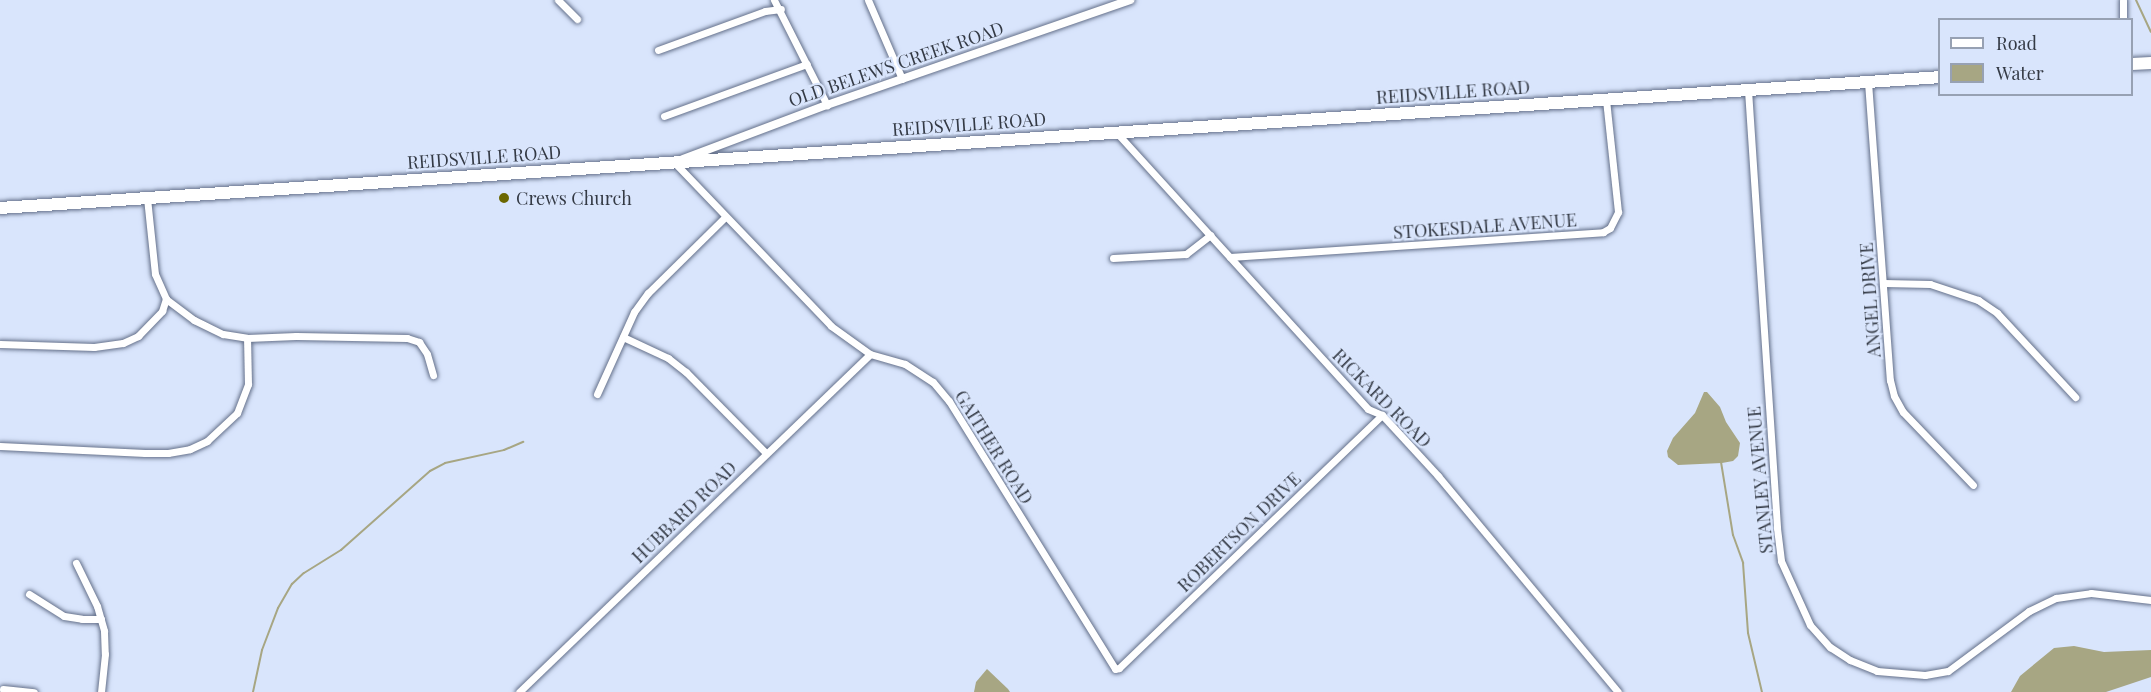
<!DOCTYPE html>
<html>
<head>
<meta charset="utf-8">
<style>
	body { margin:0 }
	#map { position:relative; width:2151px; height:692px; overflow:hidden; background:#d9e5fc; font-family:"Playfair Display",serif }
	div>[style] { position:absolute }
	.water>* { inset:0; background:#a7a683 }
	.stream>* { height:2px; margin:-1px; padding:0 1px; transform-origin:1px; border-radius:1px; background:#a7a683 }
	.roads { filter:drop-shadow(0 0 2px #64708a) drop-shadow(0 0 2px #64708a) }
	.minor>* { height:7px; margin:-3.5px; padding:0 3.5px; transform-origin:3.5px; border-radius:3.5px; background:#fff }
	.tertiary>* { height:8px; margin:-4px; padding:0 4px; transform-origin:4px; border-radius:4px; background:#fff }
	.trunk>* { height:12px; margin:-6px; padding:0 6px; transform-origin:6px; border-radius:6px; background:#fff }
	.dots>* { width:16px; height:16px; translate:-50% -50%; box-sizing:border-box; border:3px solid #d9e5fc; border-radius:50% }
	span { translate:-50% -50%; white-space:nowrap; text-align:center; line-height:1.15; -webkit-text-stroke:4.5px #d9e5fc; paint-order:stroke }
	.street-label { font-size:18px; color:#343a45 }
	.poi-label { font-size:18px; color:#343a45 }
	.left { translate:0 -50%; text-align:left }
	.legend { position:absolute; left:1938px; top:18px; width:195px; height:78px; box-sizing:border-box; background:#d9e5fc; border:2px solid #97a1b3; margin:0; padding:8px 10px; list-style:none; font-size:18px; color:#343a45 }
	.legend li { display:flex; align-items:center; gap:12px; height:30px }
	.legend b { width:30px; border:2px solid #97a1b3 }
</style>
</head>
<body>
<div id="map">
	<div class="water">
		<div style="clip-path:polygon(1704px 392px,1707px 392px,1720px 407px,1726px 422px,1740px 443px,1738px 456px,1733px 461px,1722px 463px,1678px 465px,1668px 457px,1667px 451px,1673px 438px,1695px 413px)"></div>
		<div style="clip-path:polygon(2074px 646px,2104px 652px,2151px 650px,2151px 677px,2106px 692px,2011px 692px,2020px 676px,2054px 648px)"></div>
		<div style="clip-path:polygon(987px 669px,1008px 689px,1010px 692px,974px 692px,976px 682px)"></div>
	</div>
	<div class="stream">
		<div style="left:2136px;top:0;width:35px;rotate:65deg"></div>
		<div style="left:1721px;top:462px;width:74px;rotate:80.7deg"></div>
		<div style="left:1733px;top:535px;width:30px;rotate:70deg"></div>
		<div style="left:1743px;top:563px;width:70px;rotate:85.9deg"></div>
		<div style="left:1748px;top:633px;width:61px;rotate:76.7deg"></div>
		<div style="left:253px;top:692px;width:43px;rotate:-77.9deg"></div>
		<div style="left:262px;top:650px;width:45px;rotate:-69.1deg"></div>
		<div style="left:278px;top:608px;width:28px;rotate:-60deg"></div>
		<div style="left:292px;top:584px;width:16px;rotate:-43deg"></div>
		<div style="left:304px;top:573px;width:44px;rotate:-31.9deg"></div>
		<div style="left:341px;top:550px;width:119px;rotate:-41.6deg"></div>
		<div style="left:430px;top:471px;width:17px;rotate:-28deg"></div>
		<div style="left:445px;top:463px;width:60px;rotate:-12.4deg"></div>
		<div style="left:504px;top:450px;width:21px;rotate:-23deg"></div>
	</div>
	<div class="roads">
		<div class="minor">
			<div style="left:558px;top:0;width:27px;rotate:45deg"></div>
			<div style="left:774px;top:0;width:118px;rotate:63.2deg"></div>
			<div style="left:868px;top:0;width:86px;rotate:66.7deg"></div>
			<div style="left:2123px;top:0;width:20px;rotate:90deg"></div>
			<div style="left:658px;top:50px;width:114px;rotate:-20deg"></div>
			<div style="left:765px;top:11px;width:16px;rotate:-7deg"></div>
			<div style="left:1868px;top:82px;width:299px;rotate:85.8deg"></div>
			<div style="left:1890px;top:380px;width:16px;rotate:76deg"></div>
			<div style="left:1894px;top:396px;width:18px;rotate:61deg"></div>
			<div style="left:1903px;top:412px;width:101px;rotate:46.2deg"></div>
			<div style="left:1748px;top:90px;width:439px;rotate:86.2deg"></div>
			<div style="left:1777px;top:528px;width:33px;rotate:83deg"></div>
			<div style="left:1781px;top:561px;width:70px;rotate:65.6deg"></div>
			<div style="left:1810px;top:625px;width:30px;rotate:48deg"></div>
			<div style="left:1830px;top:647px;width:24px;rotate:33deg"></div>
			<div style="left:1850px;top:660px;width:29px;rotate:22deg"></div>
			<div style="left:1877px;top:671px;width:48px;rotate:4.8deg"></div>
			<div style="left:1925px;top:675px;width:23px;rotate:-10deg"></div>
			<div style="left:1948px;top:671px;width:101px;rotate:-36.5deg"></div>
			<div style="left:2029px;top:611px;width:30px;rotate:-26deg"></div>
			<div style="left:2056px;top:598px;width:35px;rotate:-8deg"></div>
			<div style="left:2091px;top:593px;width:60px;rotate:6.7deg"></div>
			<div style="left:664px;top:116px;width:152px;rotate:-20deg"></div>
			<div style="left:1116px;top:132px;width:374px;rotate:47.7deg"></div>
			<div style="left:1368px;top:409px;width:15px;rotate:23deg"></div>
			<div style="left:1382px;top:415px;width:83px;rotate:47.4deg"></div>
			<div style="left:1438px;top:476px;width:281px;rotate:50.2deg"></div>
			<div style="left:674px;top:162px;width:227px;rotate:46.2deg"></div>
			<div style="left:831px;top:326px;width:48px;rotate:35.7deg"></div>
			<div style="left:870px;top:354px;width:36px;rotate:16deg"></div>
			<div style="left:905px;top:364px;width:33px;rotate:33deg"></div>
			<div style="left:933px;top:382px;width:25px;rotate:50deg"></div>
			<div style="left:949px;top:401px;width:315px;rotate:58.2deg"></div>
			<div style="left:1115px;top:669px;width:4px;rotate:-14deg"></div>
			<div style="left:1119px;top:668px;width:365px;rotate:-43.9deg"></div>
			<div style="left:147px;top:198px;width:76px;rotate:84deg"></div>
			<div style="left:155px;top:274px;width:27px;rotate:66deg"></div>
			<div style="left:166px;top:299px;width:35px;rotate:37deg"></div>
			<div style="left:194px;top:320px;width:32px;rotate:26deg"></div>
			<div style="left:223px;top:334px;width:24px;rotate:9deg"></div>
			<div style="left:247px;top:338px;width:49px;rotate:-2.3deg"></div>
			<div style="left:296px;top:336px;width:111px;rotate:1deg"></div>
			<div style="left:407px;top:338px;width:13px;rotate:18deg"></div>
			<div style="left:419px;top:342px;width:14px;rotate:56deg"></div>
			<div style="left:427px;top:354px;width:22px;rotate:74deg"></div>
			<div style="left:1230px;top:257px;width:374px;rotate:-3.8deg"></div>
			<div style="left:1603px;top:232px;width:8px;rotate:-30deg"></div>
			<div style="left:1610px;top:228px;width:18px;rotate:-63deg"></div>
			<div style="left:1618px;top:212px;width:114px;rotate:-96.1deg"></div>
			<div style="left:1113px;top:258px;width:73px;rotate:-3.1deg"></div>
			<div style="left:1186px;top:254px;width:31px;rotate:-38deg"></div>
			<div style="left:1884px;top:283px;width:46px;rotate:1.2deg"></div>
			<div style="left:1930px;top:284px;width:51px;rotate:18.4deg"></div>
			<div style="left:1978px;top:300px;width:23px;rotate:34deg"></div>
			<div style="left:1997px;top:313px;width:115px;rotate:47.1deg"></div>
			<div style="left:623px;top:337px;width:50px;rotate:25deg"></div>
			<div style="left:668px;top:358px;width:23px;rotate:38deg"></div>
			<div style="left:686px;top:372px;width:114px;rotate:45.4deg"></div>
			<div style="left:0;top:344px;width:94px;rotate:1.8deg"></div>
			<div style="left:94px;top:347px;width:29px;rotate:-8deg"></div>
			<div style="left:123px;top:343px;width:17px;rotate:-25deg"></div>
			<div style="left:138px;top:336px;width:35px;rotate:-46deg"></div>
			<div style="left:162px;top:311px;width:13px;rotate:-72deg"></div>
			<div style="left:597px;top:394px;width:90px;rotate:-65.7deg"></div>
			<div style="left:634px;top:312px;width:24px;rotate:-54deg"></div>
			<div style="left:648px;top:293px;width:108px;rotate:-44.6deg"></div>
			<div style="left:0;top:446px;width:145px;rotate:2.8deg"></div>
			<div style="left:145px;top:453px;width:23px"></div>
			<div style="left:168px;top:453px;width:22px;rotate:-10deg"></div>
			<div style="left:190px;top:449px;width:19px;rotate:-25deg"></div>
			<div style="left:207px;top:441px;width:41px;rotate:-43deg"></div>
			<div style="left:237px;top:413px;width:31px;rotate:-69deg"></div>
			<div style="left:248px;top:384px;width:46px;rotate:-91.2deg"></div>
			<div style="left:76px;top:563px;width:48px;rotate:64deg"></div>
			<div style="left:97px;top:606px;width:26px;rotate:74deg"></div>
			<div style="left:104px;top:631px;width:23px;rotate:88deg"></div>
			<div style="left:105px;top:654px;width:38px;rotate:96deg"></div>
			<div style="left:29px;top:594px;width:41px;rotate:32.2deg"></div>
			<div style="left:64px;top:616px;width:18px;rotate:9deg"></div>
			<div style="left:82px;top:619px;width:19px"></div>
			<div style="left:3px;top:689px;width:31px;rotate:6deg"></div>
			<div style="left:519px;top:692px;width:487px;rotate:-43.9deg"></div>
		</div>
		<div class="tertiary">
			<div style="left:683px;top:159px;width:154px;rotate:-20.6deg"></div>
			<div style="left:827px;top:105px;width:321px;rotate:-19.1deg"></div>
		</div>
		<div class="trunk">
			<div style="left:2132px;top:64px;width:19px;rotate:-3deg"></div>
			<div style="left:0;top:208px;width:1944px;rotate:-3.86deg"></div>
		</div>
	</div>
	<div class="dots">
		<div style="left:504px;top:198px;background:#6b6700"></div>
	</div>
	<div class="street-label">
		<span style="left:896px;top:64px;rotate:-19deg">OLD BELEWS CREEK ROAD</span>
		<span style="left:1453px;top:92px;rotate:-4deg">REIDSVILLE ROAD</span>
		<span style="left:969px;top:124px;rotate:-4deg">REIDSVILLE ROAD</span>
		<span style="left:484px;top:157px;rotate:-4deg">REIDSVILLE ROAD</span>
		<span style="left:1485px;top:226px;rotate:-4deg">STOKESDALE AVENUE</span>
		<span style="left:1870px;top:300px;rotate:-94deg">ANGEL DRIVE</span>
		<span style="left:1382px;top:398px;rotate:45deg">RICKARD ROAD</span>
		<span style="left:994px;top:447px;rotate:58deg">GAITHER ROAD</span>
		<span style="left:1760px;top:480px;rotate:-95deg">STANLEY AVENUE</span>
		<span style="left:684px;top:512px;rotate:-44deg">HUBBARD ROAD</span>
		<span style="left:1239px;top:532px;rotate:-44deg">ROBERTSON DRIVE</span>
	</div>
	<div class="poi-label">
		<span class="left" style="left:516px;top:198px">Crews Church</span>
	</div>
	<ul class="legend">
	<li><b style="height:8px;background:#fff"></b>Road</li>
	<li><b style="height:16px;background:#a7a683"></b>Water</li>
	</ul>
</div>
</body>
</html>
